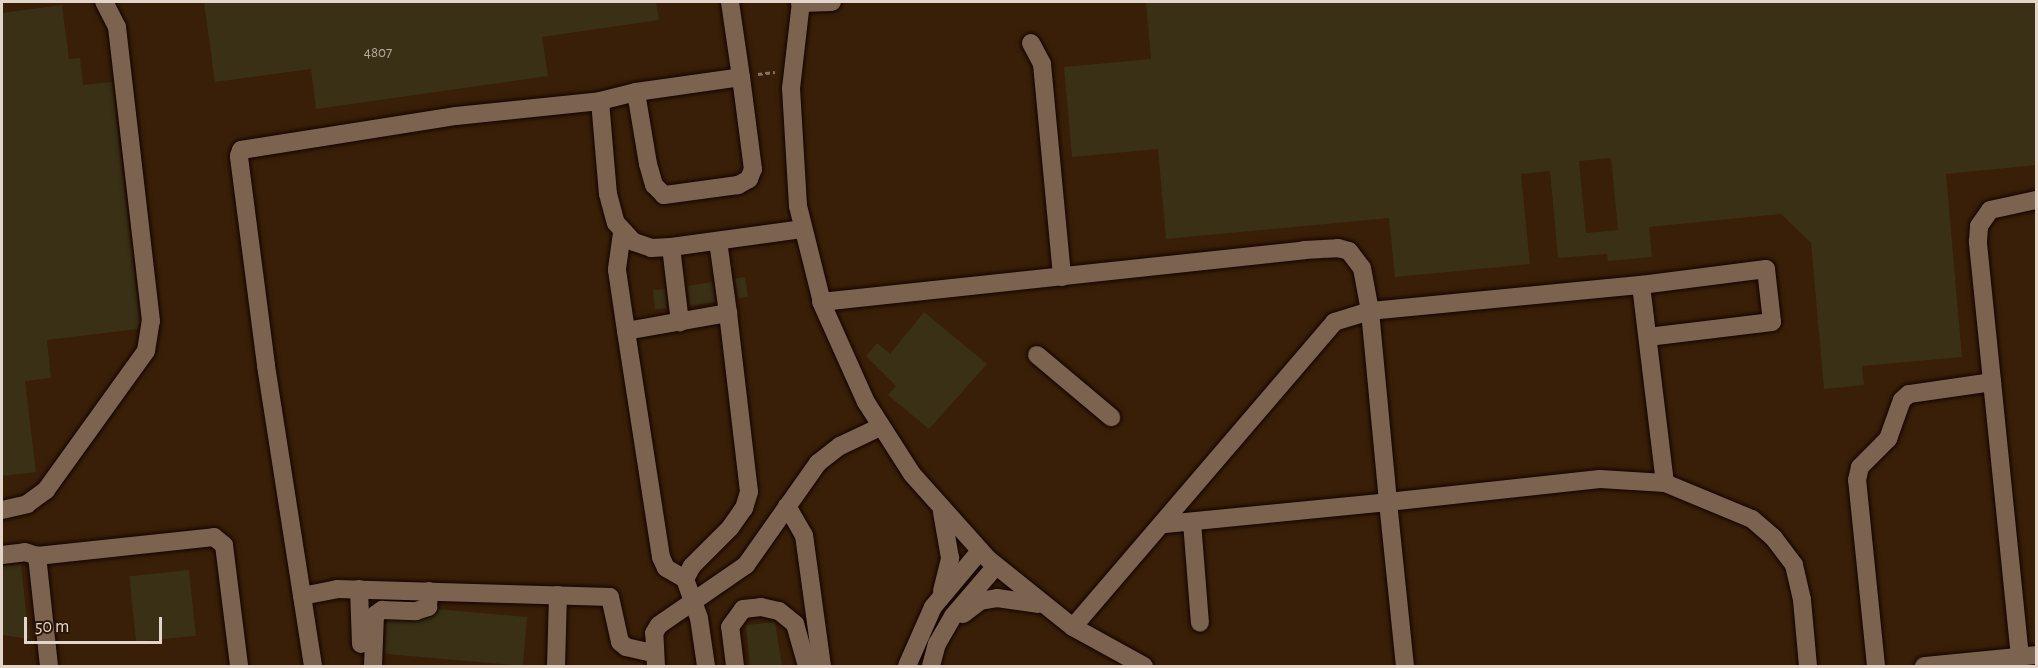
<!DOCTYPE html>
<html>
<head>
<meta charset="utf-8">
<style>
	body { margin:0 }
	#map { position:relative; width:2038px; height:668px; overflow:hidden; background:#2b1706; font-family:"Alegreya Sans",sans-serif }
	div>[style] { position:absolute }
	.built>* { inset:0; background:#391f07; transform-origin:0 0 }
	.building>* { inset:0; background:#393015; transform-origin:0 0 }
	.path>* { height:3px; margin-top:-1.5px; transform-origin:0; background:repeating-linear-gradient(90deg,#857366 0 4.5px,transparent 0 7.5px) }
	.roads { filter:drop-shadow(0 0 2px #130300) drop-shadow(0 0 2px #130300) }
	.minor>* { height:18px; margin:-9px; padding:0 9px; transform-origin:9px; border-radius:9px; background:#7c6350 }
	span { translate:-50% -50%; white-space:nowrap; text-align:center; line-height:1.15; -webkit-text-stroke:6px #2b1706; paint-order:stroke }
	.number-label { font-size:15px; color:#b9ac9e }
	.number-label span { -webkit-text-stroke-width:0 }
	.frame { position:absolute; inset:0; border:3px solid #e4d5cb; pointer-events:none }
	.scale { position:absolute; left:24px; top:617px; width:138px; height:27px; box-sizing:border-box; border:3px solid #e4d5cb; border-top:0; padding-left:8px; font-size:18px; line-height:21px; white-space:nowrap; color:#e4d5cb; -webkit-text-stroke:4px #2b1706; paint-order:stroke }
</style>
</head>
<body>
<div id="map">
	<div class="built">
		<div style="left:2px;top:2px;width:2034px;height:664px"></div>
	</div>
	<div class="building">
		<div style="clip-path:polygon(204px 2px,656px 2px,659px 20px,542px 37px,548px 76px,316px 109px,311px 69px,215px 82px)"></div>
		<div style="clip-path:polygon(evenodd,1146px 2px,2037px 2px,2037px 165px,1946px 174px,1962px 357px,1862px 366px,1864px 385px,1824px 389px,1811px 243px,1781px 214px,1649px 227px,1652px 257px,1608px 261px,1607px 254px,1558px 258px,1550px 171px,1521px 174px,1530px 264px,1395px 277px,1389px 218px,1166px 239px,1158px 149px,1072px 157px,1064px 67px,1151px 59px,1146px 2px,1611px 158px,1618px 230px,1586px 233px,1579px 161px,1611px 158px)"></div>
		<div style="clip-path:polygon(62px 5px,69px 59px,80px 58px,83px 85px,112px 82px,140px 321px,138px 329px,47px 340px,51px 378px,25px 381px,36px 472px,2px 476px,2px 13px)"></div>
		<div style="left:745px;top:277px;width:20px;height:10px;rotate:81deg"></div>
		<div style="left:712px;top:282px;width:20px;height:25px;rotate:81deg"></div>
		<div style="left:665px;top:289px;width:19px;height:12px;rotate:84deg"></div>
		<div style="clip-path:polygon(924px 312px,987px 364px,929px 429px,888px 395px,896px 386px,866px 356px,877px 343px,890px 354px)"></div>
		<div style="clip-path:polygon(21px 564px,29px 639px,2px 635px,2px 566px)"></div>
		<div style="left:189px;top:570px;width:66px;height:60px;rotate:84deg"></div>
		<div style="left:527px;top:617px;width:49px;height:139px;rotate:95deg"></div>
		<div style="clip-path:polygon(775px 622px,782px 666px,750px 666px,746px 625px)"></div>
	</div>
	<div class="path">
		<div style="left:758px;top:74px;width:17px;rotate:-7deg"></div>
	</div>
	<div class="roads">
		<div class="minor">
			<div style="left:730px;top:2px;width:76px;rotate:81.7deg"></div>
			<div style="left:801px;top:2px;width:87px;rotate:96.6deg"></div>
			<div style="left:791px;top:88px;width:118px;rotate:86.6deg"></div>
			<div style="left:798px;top:206px;width:103px;rotate:76deg"></div>
			<div style="left:823px;top:306px;width:105px;rotate:65.9deg"></div>
			<div style="left:866px;top:402px;width:85px;rotate:57.4deg"></div>
			<div style="left:912px;top:474px;width:114px;rotate:48.2deg"></div>
			<div style="left:988px;top:559px;width:109px;rotate:38.7deg"></div>
			<div style="left:1073px;top:627px;width:81px;rotate:28.8deg"></div>
			<div style="left:800px;top:3px;width:32px;rotate:-2deg"></div>
			<div style="left:1031px;top:43px;width:24px;rotate:62deg"></div>
			<div style="left:1042px;top:64px;width:214px;rotate:84.6deg"></div>
			<div style="left:600px;top:101px;width:37px;rotate:-14deg"></div>
			<div style="left:636px;top:92px;width:106px;rotate:-8.1deg"></div>
			<div style="left:741px;top:77px;width:93px;rotate:82.6deg"></div>
			<div style="left:753px;top:169px;width:11px;rotate:112deg"></div>
			<div style="left:749px;top:179px;width:13px;rotate:151deg"></div>
			<div style="left:738px;top:185px;width:75px;rotate:172.3deg"></div>
			<div style="left:664px;top:195px;width:14px;rotate:-135deg"></div>
			<div style="left:654px;top:185px;width:22px;rotate:-106deg"></div>
			<div style="left:648px;top:164px;width:73px;rotate:-99.5deg"></div>
			<div style="left:622px;top:233px;width:37px;rotate:98deg"></div>
			<div style="left:617px;top:270px;width:62px;rotate:81.6deg"></div>
			<div style="left:626px;top:331px;width:104px;rotate:-10deg"></div>
			<div style="left:728px;top:313px;width:180px;rotate:83.3deg"></div>
			<div style="left:749px;top:492px;width:17px;rotate:107deg"></div>
			<div style="left:744px;top:508px;width:24px;rotate:125deg"></div>
			<div style="left:730px;top:528px;width:54px;rotate:135deg"></div>
			<div style="left:692px;top:566px;width:15px;rotate:118deg"></div>
			<div style="left:685px;top:579px;width:41px;rotate:70.3deg"></div>
			<div style="left:699px;top:618px;width:49px;rotate:81.7deg"></div>
			<div style="left:718px;top:241px;width:73px;rotate:82.1deg"></div>
			<div style="left:671px;top:247px;width:76px;rotate:83.2deg"></div>
			<div style="left:1641px;top:285px;width:126px;rotate:-7.3deg"></div>
			<div style="left:1766px;top:269px;width:53px;rotate:83.5deg"></div>
			<div style="left:1772px;top:322px;width:125px;rotate:173.1deg"></div>
			<div style="left:821px;top:302px;width:486px;rotate:-6.1deg"></div>
			<div style="left:1304px;top:250px;width:34px;rotate:-3deg"></div>
			<div style="left:1338px;top:248px;width:11px;rotate:15deg"></div>
			<div style="left:1349px;top:251px;width:21px;rotate:53deg"></div>
			<div style="left:1362px;top:268px;width:44px;rotate:79.5deg"></div>
			<div style="left:1370px;top:311px;width:192px;rotate:84.6deg"></div>
			<div style="left:1388px;top:502px;width:213px;rotate:-6.2deg"></div>
			<div style="left:1600px;top:479px;width:65px;rotate:3.5deg"></div>
			<div style="left:1665px;top:483px;width:94px;rotate:22.5deg"></div>
			<div style="left:1752px;top:519px;width:28px;rotate:41deg"></div>
			<div style="left:1773px;top:537px;width:35px;rotate:53deg"></div>
			<div style="left:1794px;top:565px;width:36px;rotate:77deg"></div>
			<div style="left:1802px;top:600px;width:66px;rotate:84.8deg"></div>
			<div style="left:626px;top:331px;width:229px;rotate:81.2deg"></div>
			<div style="left:661px;top:557px;width:12px;rotate:66deg"></div>
			<div style="left:666px;top:568px;width:22px;rotate:30deg"></div>
			<div style="left:1037px;top:355px;width:97px;rotate:40deg"></div>
			<div style="left:787px;top:506px;width:34px;rotate:60deg"></div>
			<div style="left:804px;top:535px;width:132px;rotate:82.2deg"></div>
			<div style="left:2px;top:510px;width:26px;rotate:-13deg"></div>
			<div style="left:27px;top:504px;width:24px;rotate:-36deg"></div>
			<div style="left:46px;top:490px;width:171px;rotate:-54.3deg"></div>
			<div style="left:146px;top:351px;width:30px;rotate:-81deg"></div>
			<div style="left:151px;top:321px;width:296px;rotate:-96.6deg"></div>
			<div style="left:117px;top:27px;width:28px;rotate:-117deg"></div>
			<div style="left:1192px;top:522px;width:101px;rotate:85.5deg"></div>
			<div style="left:1165px;top:524px;width:224px;rotate:-5.6deg"></div>
			<div style="left:1388px;top:502px;width:165px;rotate:84.1deg"></div>
			<div style="left:2px;top:555px;width:23px;rotate:-7deg"></div>
			<div style="left:25px;top:552px;width:13px;rotate:18deg"></div>
			<div style="left:359px;top:589px;width:55px;rotate:87.9deg"></div>
			<div style="left:942px;top:591px;width:34px;rotate:-76deg"></div>
			<div style="left:950px;top:558px;width:47px;rotate:-99.9deg"></div>
			<div style="left:302px;top:596px;width:36px;rotate:-11deg"></div>
			<div style="left:337px;top:589px;width:273px;rotate:1.7deg"></div>
			<div style="left:610px;top:597px;width:46px;rotate:77.5deg"></div>
			<div style="left:620px;top:642px;width:8px;rotate:40deg"></div>
			<div style="left:626px;top:647px;width:28px;rotate:13deg"></div>
			<div style="left:963px;top:614px;width:21px;rotate:-37deg"></div>
			<div style="left:980px;top:601px;width:17px;rotate:-10deg"></div>
			<div style="left:997px;top:598px;width:41px;rotate:8.3deg"></div>
			<div style="left:1073px;top:627px;width:401px;rotate:-49.4deg"></div>
			<div style="left:1334px;top:322px;width:38px;rotate:-17deg"></div>
			<div style="left:1370px;top:311px;width:272px;rotate:-5.5deg"></div>
			<div style="left:1641px;top:285px;width:199px;rotate:83.1deg"></div>
			<div style="left:2020px;top:657px;width:418px;rotate:-95.8deg"></div>
			<div style="left:1978px;top:241px;width:15px;rotate:-86deg"></div>
			<div style="left:1979px;top:226px;width:19px;rotate:-55deg"></div>
			<div style="left:1990px;top:210px;width:47px;rotate:-12.3deg"></div>
			<div style="left:49px;top:666px;width:111px;rotate:-96.2deg"></div>
			<div style="left:37px;top:556px;width:178px;rotate:-6.1deg"></div>
			<div style="left:214px;top:537px;width:13px;rotate:39deg"></div>
			<div style="left:224px;top:545px;width:122px;rotate:82.9deg"></div>
			<div style="left:313px;top:666px;width:305px;rotate:-98.9deg"></div>
			<div style="left:266px;top:365px;width:211px;rotate:-97.4deg"></div>
			<div style="left:239px;top:156px;width:6px;rotate:-72deg"></div>
			<div style="left:241px;top:150px;width:218px;rotate:-9deg"></div>
			<div style="left:456px;top:116px;width:145px;rotate:-5.9deg"></div>
			<div style="left:600px;top:101px;width:93px;rotate:85.1deg"></div>
			<div style="left:608px;top:194px;width:30px;rotate:75deg"></div>
			<div style="left:616px;top:223px;width:26px;rotate:47deg"></div>
			<div style="left:634px;top:242px;width:18px;rotate:19deg"></div>
			<div style="left:651px;top:248px;width:20px;rotate:-3deg"></div>
			<div style="left:671px;top:247px;width:132px;rotate:-7.8deg"></div>
			<div style="left:373px;top:666px;width:51px;rotate:-87.8deg"></div>
			<div style="left:375px;top:615px;width:9px;rotate:-36deg"></div>
			<div style="left:382px;top:610px;width:34px;rotate:2deg"></div>
			<div style="left:416px;top:611px;width:13px;rotate:-18deg"></div>
			<div style="left:428px;top:607px;width:16px;rotate:-86deg"></div>
			<div style="left:556px;top:666px;width:71px;rotate:-88.4deg"></div>
			<div style="left:656px;top:666px;width:33px;rotate:-93deg"></div>
			<div style="left:654px;top:633px;width:9px;rotate:-58deg"></div>
			<div style="left:659px;top:625px;width:106px;rotate:-34.6deg"></div>
			<div style="left:746px;top:565px;width:125px;rotate:-54.8deg"></div>
			<div style="left:818px;top:463px;width:28px;rotate:-38deg"></div>
			<div style="left:840px;top:446px;width:44px;rotate:-25.4deg"></div>
			<div style="left:735px;top:666px;width:39px;rotate:-97deg"></div>
			<div style="left:730px;top:627px;width:22px;rotate:-54deg"></div>
			<div style="left:743px;top:609px;width:18px;rotate:-6deg"></div>
			<div style="left:761px;top:607px;width:18px;rotate:13deg"></div>
			<div style="left:779px;top:611px;width:21px;rotate:39deg"></div>
			<div style="left:795px;top:624px;width:44px;rotate:74.1deg"></div>
			<div style="left:907px;top:666px;width:64px;rotate:-66.2deg"></div>
			<div style="left:933px;top:607px;width:73px;rotate:-50deg"></div>
			<div style="left:931px;top:666px;width:23px;rotate:-75deg"></div>
			<div style="left:937px;top:644px;width:32px;rotate:-60deg"></div>
			<div style="left:953px;top:616px;width:66px;rotate:-49.3deg"></div>
			<div style="left:1876px;top:666px;width:187px;rotate:-95.8deg"></div>
			<div style="left:1857px;top:480px;width:13px;rotate:-77deg"></div>
			<div style="left:1860px;top:467px;width:40px;rotate:-45deg"></div>
			<div style="left:1888px;top:439px;width:41px;rotate:-70.3deg"></div>
			<div style="left:1902px;top:400px;width:9px;rotate:-41deg"></div>
			<div style="left:1909px;top:394px;width:84px;rotate:-8.2deg"></div>
			<div style="left:1924px;top:666px;width:113px;rotate:-5.6deg"></div>
		</div>
	</div>
	<div class="number-label">
		<span style="left:378px;top:53px">4807</span>
	</div>
	<div class="frame"></div>
	<div class="scale">50 m</div>
</div>
</body>
</html>
